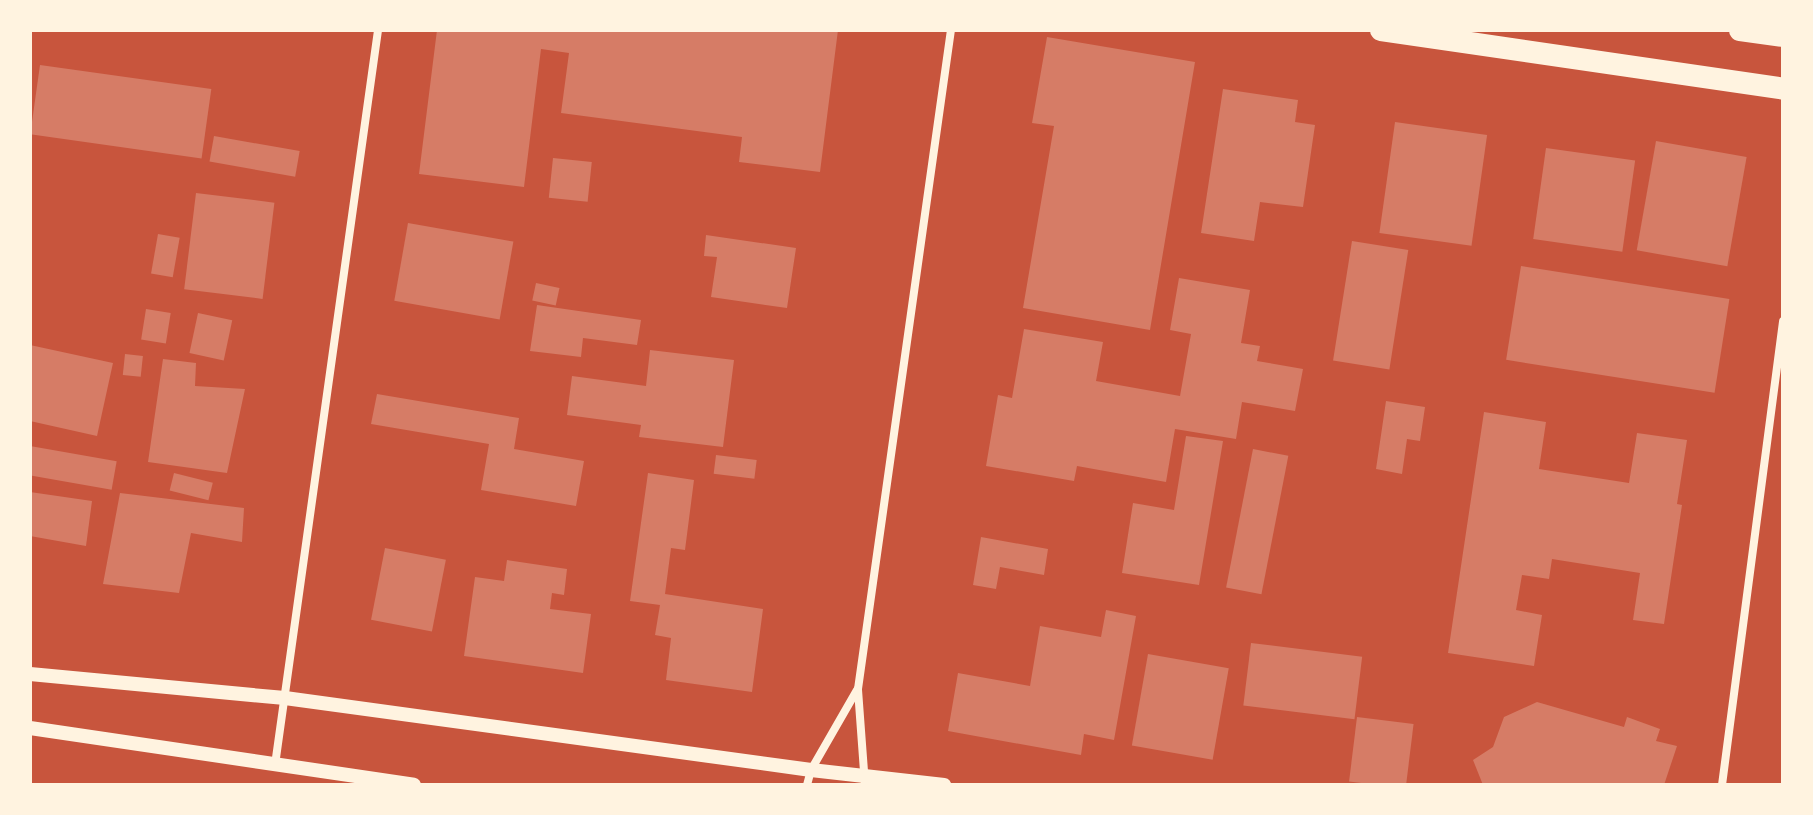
<!DOCTYPE html>
<html>
<head>
<meta charset="utf-8">
<style>
	body { margin:0 }
	#map { position:relative; width:1813px; height:815px; overflow:hidden; background:#c8553d; font-family:"PT Sans",sans-serif }
	div>[style] { position:absolute }
	.building>* { inset:0; background:#d67c66; transform-origin:0 0 }
	.minor>* { height:8px; margin:-4px; padding:0 4px; transform-origin:4px; border-radius:4px; background:#fff3e0 }
	.tertiary>* { height:14px; margin:-7px; padding:0 7px; transform-origin:7px; border-radius:7px; background:#fff3e0 }
	.trunk>* { height:22px; margin:-11px; padding:0 11px; transform-origin:11px; border-radius:11px; background:#fff3e0 }
	span { translate:-50% -50%; white-space:nowrap; text-align:center; line-height:1.15; -webkit-text-stroke:8px #fff3e0; paint-order:stroke }
	.frame { position:absolute; inset:0; border:32px solid #fff3e0; pointer-events:none }
</style>
</head>
<body>
<div id="map">
	<div class="building">
		<div style="clip-path:polygon(437px 30px,838px 30px,820px 172px,739px 162px,742px 137px,561px 113px,569px 53px,541px 49px,524px 187px,419px 174px)"></div>
		<div style="clip-path:polygon(1047px 37px,1195px 62px,1150px 330px,1023px 308px,1054px 126px,1032px 123px)"></div>
		<div style="left:40px;top:65px;width:173px;height:70px;rotate:8deg"></div>
		<div style="clip-path:polygon(1223px 89px,1298px 100px,1295px 122px,1315px 125px,1303px 207px,1260px 202px,1254px 241px,1201px 233px)"></div>
		<div style="left:1395px;top:122px;width:93px;height:112px;rotate:8deg"></div>
		<div style="left:214px;top:136px;width:87px;height:26px;rotate:10deg"></div>
		<div style="left:1656px;top:141px;width:92px;height:111px;rotate:10deg"></div>
		<div style="left:1546px;top:148px;width:90px;height:92px;rotate:8deg"></div>
		<div style="left:553px;top:158px;width:39px;height:40px;rotate:6deg"></div>
		<div style="left:196px;top:193px;width:79px;height:97px;rotate:7deg"></div>
		<div style="left:408px;top:223px;width:107px;height:79px;rotate:10deg"></div>
		<div style="left:158px;top:234px;width:22px;height:40px;rotate:10deg"></div>
		<div style="clip-path:polygon(706px 235px,796px 248px,787px 308px,711px 297px,717px 257px,704px 256px)"></div>
		<div style="left:1352px;top:241px;width:57px;height:121px;rotate:9deg"></div>
		<div style="left:1521px;top:266px;width:211px;height:95px;rotate:9deg"></div>
		<div style="clip-path:polygon(1179px 278px,1250px 290px,1241px 343px,1260px 346px,1257px 361px,1303px 369px,1295px 411px,1242px 402px,1236px 439px,1175px 429px,1166px 482px,1077px 466px,1074px 481px,986px 466px,998px 395px,1012px 398px,1024px 329px,1103px 342px,1096px 381px,1180px 396px,1191px 334px,1170px 330px)"></div>
		<div style="left:536px;top:283px;width:24px;height:18px;rotate:12deg"></div>
		<div style="clip-path:polygon(537px 305px,641px 320px,637px 345px,583px 338px,581px 357px,530px 351px)"></div>
		<div style="left:146px;top:309px;width:25px;height:31px;rotate:9deg"></div>
		<div style="left:198px;top:313px;width:35px;height:41px;rotate:12deg"></div>
		<div style="clip-path:polygon(30px 345px,113px 363px,97px 436px,30px 421px)"></div>
		<div style="clip-path:polygon(650px 350px,734px 360px,723px 447px,639px 437px,641px 425px,567px 415px,572px 376px,646px 386px)"></div>
		<div style="left:125px;top:354px;width:18px;height:21px;rotate:6deg"></div>
		<div style="clip-path:polygon(163px 359px,196px 363px,195px 386px,245px 389px,227px 473px,148px 462px)"></div>
		<div style="clip-path:polygon(377px 394px,519px 418px,514px 449px,584px 461px,576px 506px,481px 490px,489px 444px,371px 424px)"></div>
		<div style="clip-path:polygon(1386px 401px,1425px 407px,1420px 441px,1407px 439px,1402px 474px,1376px 469px)"></div>
		<div style="clip-path:polygon(1484px 412px,1546px 422px,1539px 469px,1629px 483px,1637px 433px,1687px 440px,1677px 504px,1682px 505px,1664px 624px,1633px 620px,1640px 573px,1552px 559px,1549px 579px,1522px 575px,1516px 610px,1542px 615px,1534px 666px,1448px 653px)"></div>
		<div style="clip-path:polygon(1186px 436px,1223px 441px,1199px 585px,1122px 573px,1133px 503px,1174px 510px)"></div>
		<div style="left:30px;top:446px;width:88px;height:29px;rotate:10deg"></div>
		<div style="left:1253px;top:449px;width:36px;height:141px;rotate:11deg"></div>
		<div style="left:716px;top:455px;width:41px;height:19px;rotate:7deg"></div>
		<div style="left:174px;top:473px;width:40px;height:18px;rotate:14deg"></div>
		<div style="clip-path:polygon(648px 473px,694px 480px,685px 550px,671px 548px,665px 594px,763px 609px,752px 692px,666px 680px,671px 638px,655px 635px,660px 605px,630px 601px)"></div>
		<div style="clip-path:polygon(30px 492px,92px 501px,86px 546px,30px 536px)"></div>
		<div style="clip-path:polygon(120px 493px,244px 508px,242px 542px,191px 533px,179px 593px,103px 584px)"></div>
		<div style="clip-path:polygon(981px 537px,1048px 549px,1044px 575px,1000px 567px,996px 589px,973px 585px)"></div>
		<div style="left:385px;top:548px;width:62px;height:73px;rotate:11deg"></div>
		<div style="clip-path:polygon(507px 560px,567px 569px,564px 595px,552px 593px,550px 609px,591px 614px,583px 673px,464px 656px,475px 577px,504px 581px)"></div>
		<div style="clip-path:polygon(1106px 610px,1136px 616px,1114px 740px,1084px 734px,1081px 755px,948px 731px,958px 673px,1030px 686px,1040px 626px,1101px 637px)"></div>
		<div style="left:1251px;top:643px;width:112px;height:63px;rotate:7deg"></div>
		<div style="left:1148px;top:654px;width:82px;height:93px;rotate:10deg"></div>
		<div style="clip-path:polygon(1537px 702px,1624px 727px,1627px 717px,1660px 729px,1656px 741px,1677px 746px,1664px 785px,1483px 785px,1473px 760px,1493px 747px,1504px 717px)"></div>
		<div style="left:1357px;top:717px;width:57px;height:65px;rotate:7deg"></div>
	</div>
	<div class="minor">
		<div style="left:275px;top:765px;width:742px;rotate:-82.02deg"></div>
		<div style="left:807px;top:785px;width:16px;rotate:-75deg"></div>
		<div style="left:811px;top:770px;width:92px;rotate:-60.1deg"></div>
		<div style="left:865px;top:785px;width:96px;rotate:-94.2deg"></div>
		<div style="left:858px;top:689px;width:666px;rotate:-81.97deg"></div>
		<div style="left:1722px;top:785px;width:468px;rotate:-82.5deg"></div>
	</div>
	<div class="tertiary">
		<div style="left:30px;top:674px;width:256px;rotate:5.4deg"></div>
		<div style="left:285px;top:698px;width:531px;rotate:7.79deg"></div>
		<div style="left:811px;top:770px;width:134px;rotate:6.4deg"></div>
		<div style="left:30px;top:728px;width:388px;rotate:8.4deg"></div>
	</div>
	<div class="trunk">
		<div style="left:1381px;top:30px;width:406px;rotate:8.3deg"></div>
		<div style="left:1740px;top:30px;width:43px;rotate:7.9deg"></div>
	</div>
	<div class="frame"></div>
</div>
</body>
</html>
